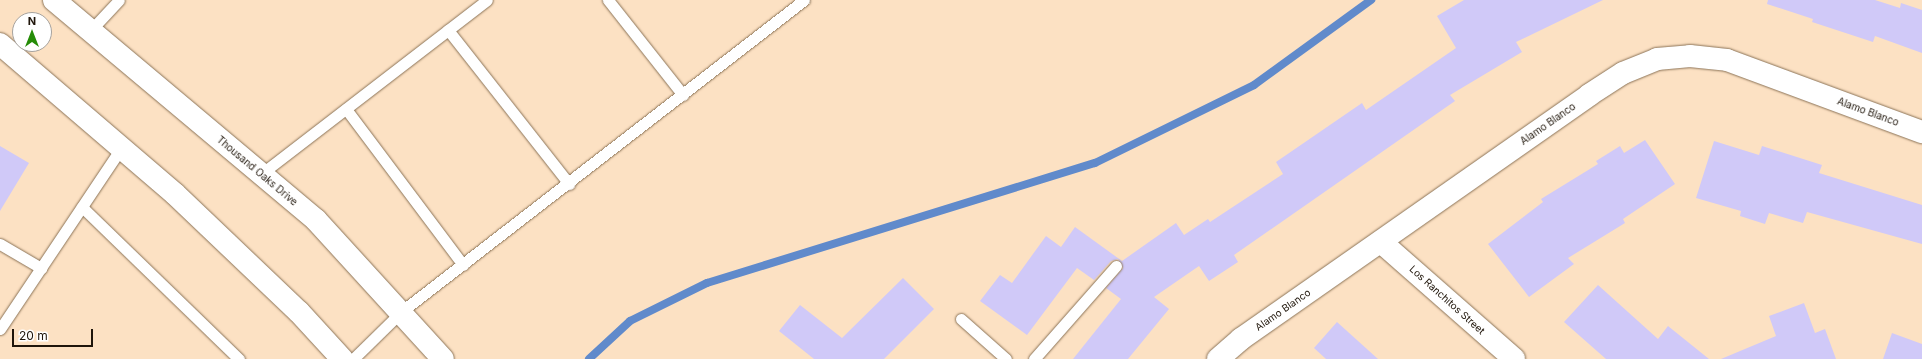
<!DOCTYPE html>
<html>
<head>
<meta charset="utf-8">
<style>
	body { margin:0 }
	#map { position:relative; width:1922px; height:359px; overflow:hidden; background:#fce1c3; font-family:Inter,sans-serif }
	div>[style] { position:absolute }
	.stream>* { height:8px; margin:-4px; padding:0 4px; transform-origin:4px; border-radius:4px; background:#608acb }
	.building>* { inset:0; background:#d0c9f8 }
	.roads { filter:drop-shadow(0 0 1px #8b7357) drop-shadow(0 0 1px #8b7357) }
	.lane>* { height:11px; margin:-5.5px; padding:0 5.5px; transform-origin:5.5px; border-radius:5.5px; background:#fff }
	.street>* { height:22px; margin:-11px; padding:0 11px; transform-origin:11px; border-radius:11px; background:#fff }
	.secondary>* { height:22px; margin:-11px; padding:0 11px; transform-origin:11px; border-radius:11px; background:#fff }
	span { translate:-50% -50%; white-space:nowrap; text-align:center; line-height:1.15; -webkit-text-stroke:3px #fff; paint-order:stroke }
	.street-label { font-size:10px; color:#1f150a }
	.north { position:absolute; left:12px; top:12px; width:40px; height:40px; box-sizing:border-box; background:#fff; border:1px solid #a5a19d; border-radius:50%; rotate:0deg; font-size:11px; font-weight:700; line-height:16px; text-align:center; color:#1f150a }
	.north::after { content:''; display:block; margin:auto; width:14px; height:18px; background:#258c07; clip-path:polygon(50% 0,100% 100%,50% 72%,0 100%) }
	.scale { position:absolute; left:12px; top:329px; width:81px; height:18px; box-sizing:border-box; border:2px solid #1f150a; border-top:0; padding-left:5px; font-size:12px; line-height:14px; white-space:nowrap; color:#1f150a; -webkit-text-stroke:3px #fff; paint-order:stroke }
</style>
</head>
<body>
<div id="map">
	<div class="stream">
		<div style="left:589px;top:359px;width:56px;rotate:-42.8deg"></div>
		<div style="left:630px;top:321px;width:86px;rotate:-26.3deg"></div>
		<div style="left:707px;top:283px;width:406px;rotate:-17.2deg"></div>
		<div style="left:1095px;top:163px;width:177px;rotate:-26.1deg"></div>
		<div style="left:1254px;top:85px;width:145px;rotate:-36deg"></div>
	</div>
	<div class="building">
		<div style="clip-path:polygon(1464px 0,1603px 0,1516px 42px,1522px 52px,1450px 95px,1455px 101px,1234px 255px,1238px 262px,1209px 281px,1199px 266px,1154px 297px,1169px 309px,1128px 359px,1073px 359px,1121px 299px,1106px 288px,1123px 268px,1118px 259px,1111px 261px,1094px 280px,1077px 268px,1027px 335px,980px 301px,1000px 275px,1012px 283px,1046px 236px,1061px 247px,1075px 227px,1122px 261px,1176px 223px,1184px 235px,1208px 219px,1210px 222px,1283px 174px,1276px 162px,1362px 103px,1366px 110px,1456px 48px,1437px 16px)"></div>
		<div style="clip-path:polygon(1768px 0,1875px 0,1900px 8px,1901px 3px,1922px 10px,1922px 53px,1875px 36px,1873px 42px,1812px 22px,1813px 19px,1767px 4px)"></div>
		<div style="clip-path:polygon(1645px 140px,1675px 184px,1623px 219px,1625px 223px,1568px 258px,1574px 264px,1529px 297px,1488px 244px,1543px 202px,1541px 199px,1598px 164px,1596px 161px,1620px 146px,1624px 153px)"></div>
		<div style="clip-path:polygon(1714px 141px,1759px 155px,1762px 146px,1822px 165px,1819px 173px,1922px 205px,1922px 244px,1807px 212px,1803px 223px,1769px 213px,1765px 224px,1740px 216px,1741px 211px,1696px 198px)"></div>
		<div style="clip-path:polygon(0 146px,29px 163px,0 211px)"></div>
		<div style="clip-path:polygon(903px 278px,934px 309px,884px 359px,814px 359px,779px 331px,800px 305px,842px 338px)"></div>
		<div style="clip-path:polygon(1598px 285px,1658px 339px,1668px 326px,1709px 359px,1606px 359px,1564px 322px)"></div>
		<div style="clip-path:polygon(1804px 303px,1815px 333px,1825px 329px,1836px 359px,1721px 359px,1776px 336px,1769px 316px)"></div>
		<div style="clip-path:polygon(1337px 322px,1378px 359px,1326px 359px,1314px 348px)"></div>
		<div style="clip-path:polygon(1892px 333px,1922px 344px,1922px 359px,1883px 359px)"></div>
	</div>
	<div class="roads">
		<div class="lane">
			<div style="left:608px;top:0;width:121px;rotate:51.7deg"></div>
			<div style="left:448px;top:30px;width:196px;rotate:51.8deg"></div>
			<div style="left:90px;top:31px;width:42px;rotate:-46.9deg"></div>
			<div style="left:346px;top:109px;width:195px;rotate:53.1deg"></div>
			<div style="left:261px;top:174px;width:285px;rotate:-37.6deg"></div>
			<div style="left:82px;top:207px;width:219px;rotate:44.1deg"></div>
			<div style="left:0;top:244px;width:48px;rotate:30.3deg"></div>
			<div style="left:961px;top:319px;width:60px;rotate:41.6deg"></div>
			<div style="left:0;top:329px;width:218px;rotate:-56.2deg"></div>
			<div style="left:353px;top:359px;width:69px;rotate:-44.4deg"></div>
			<div style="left:402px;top:311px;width:508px;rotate:-37.73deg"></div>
			<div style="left:1034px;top:359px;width:124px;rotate:-48.6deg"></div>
		</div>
		<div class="street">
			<div style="left:1381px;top:242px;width:177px;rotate:41.3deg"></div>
			<div style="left:1218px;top:359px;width:30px;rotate:-41deg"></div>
			<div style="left:1241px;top:339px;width:425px;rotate:-35deg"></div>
			<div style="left:1589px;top:95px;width:40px;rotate:-32.9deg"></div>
			<div style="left:1623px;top:73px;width:37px;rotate:-22deg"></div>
			<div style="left:1657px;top:59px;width:33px;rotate:-5deg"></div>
			<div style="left:1690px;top:56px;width:37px;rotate:6deg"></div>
			<div style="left:1727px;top:60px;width:208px;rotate:20.3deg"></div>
		</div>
		<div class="secondary">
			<div style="left:54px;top:0;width:342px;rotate:40deg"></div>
			<div style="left:316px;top:220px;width:188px;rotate:47.6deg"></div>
			<div style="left:0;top:44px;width:230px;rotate:40.6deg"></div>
			<div style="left:175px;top:194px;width:171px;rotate:43.6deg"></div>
			<div style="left:299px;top:312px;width:64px;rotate:47.5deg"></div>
		</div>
	</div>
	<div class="street-label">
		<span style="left:1868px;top:112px;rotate:20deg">Alamo Blanco</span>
		<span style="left:1548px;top:124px;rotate:-35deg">Alamo Blanco</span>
		<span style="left:257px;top:171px;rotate:40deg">Thousand Oaks Drive</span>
		<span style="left:1447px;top:300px;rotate:42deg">Los Ranchitos Street</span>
		<span style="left:1283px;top:310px;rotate:-35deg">Alamo Blanco</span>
	</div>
	<div class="north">N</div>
	<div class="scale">20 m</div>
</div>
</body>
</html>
